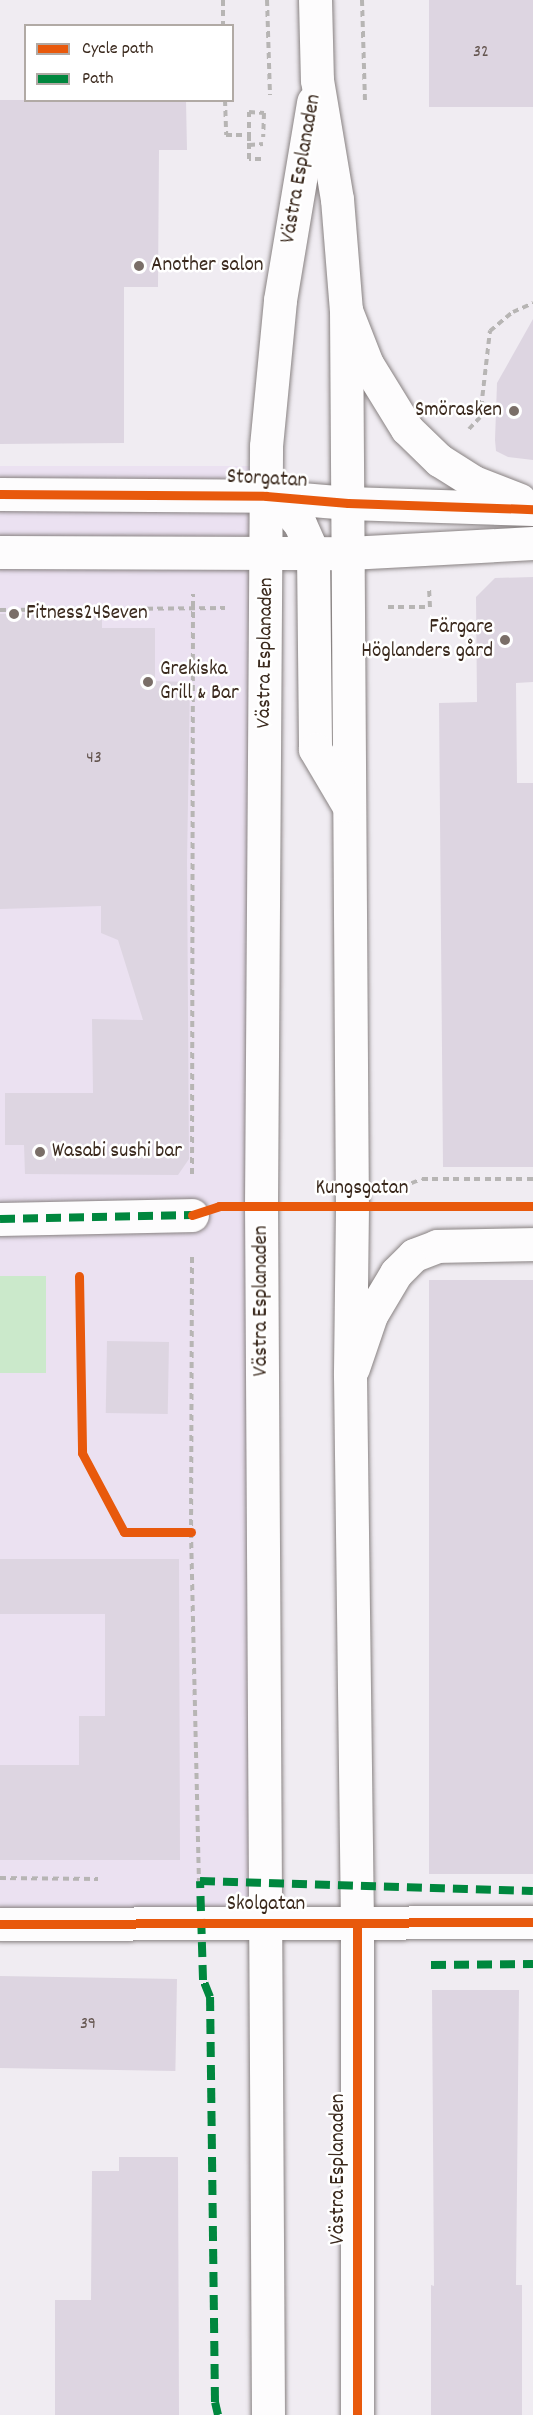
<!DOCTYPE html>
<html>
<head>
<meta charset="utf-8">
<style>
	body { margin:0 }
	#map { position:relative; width:533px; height:2415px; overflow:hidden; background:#f0ecf2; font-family:Dekko,sans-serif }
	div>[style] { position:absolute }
	.built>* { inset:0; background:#ebe1f1; transform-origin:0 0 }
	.green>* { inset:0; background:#cbe9cb; transform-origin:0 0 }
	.building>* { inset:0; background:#ddd5e1; transform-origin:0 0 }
	.path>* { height:4px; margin-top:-2px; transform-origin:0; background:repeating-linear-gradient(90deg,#b7b5b4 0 6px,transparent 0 10.5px) }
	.roads { filter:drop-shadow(0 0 2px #888282) drop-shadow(0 0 2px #888282) }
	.minor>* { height:33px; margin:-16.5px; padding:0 16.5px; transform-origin:16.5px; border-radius:16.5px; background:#fdfcfd }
	.major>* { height:33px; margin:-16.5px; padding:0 16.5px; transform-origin:16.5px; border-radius:16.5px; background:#fdfcfd }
	.quiet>* { height:8px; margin-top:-4px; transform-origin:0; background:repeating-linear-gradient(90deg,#00873e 0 15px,transparent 0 23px) }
	.cycleway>* { height:9px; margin:-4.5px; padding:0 4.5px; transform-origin:4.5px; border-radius:4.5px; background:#e8590c }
	.dots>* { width:16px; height:16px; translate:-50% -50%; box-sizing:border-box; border:3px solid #fff; border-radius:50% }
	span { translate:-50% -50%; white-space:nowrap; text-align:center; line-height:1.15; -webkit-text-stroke:5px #fff; paint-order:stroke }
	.number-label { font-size:18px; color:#64554f }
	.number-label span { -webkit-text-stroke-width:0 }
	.street-label { font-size:21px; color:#3b2a1e }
	.poi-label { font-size:21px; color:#3b2a1e }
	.left { translate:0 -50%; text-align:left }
	.right { translate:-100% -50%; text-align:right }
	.legend { position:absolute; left:24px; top:24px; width:210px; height:78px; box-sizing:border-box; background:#fff; border:2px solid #b1aaa5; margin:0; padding:8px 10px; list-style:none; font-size:18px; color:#3b2a1e }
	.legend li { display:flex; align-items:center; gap:12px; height:30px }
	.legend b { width:30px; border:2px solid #b1aaa5 }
</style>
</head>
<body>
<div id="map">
	<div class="built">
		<div style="left:0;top:466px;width:259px;height:1458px"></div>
	</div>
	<div class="green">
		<div style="left:0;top:1276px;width:46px;height:97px"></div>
	</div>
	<div class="building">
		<div style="left:429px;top:0;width:104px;height:107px"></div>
		<div style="clip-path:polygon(0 100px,186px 100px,187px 150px,159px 150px,158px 287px,124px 287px,124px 443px,0 444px)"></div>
		<div style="clip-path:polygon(533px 319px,533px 460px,508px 457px,496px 451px,495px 440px,497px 383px)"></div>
		<div style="clip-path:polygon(533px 577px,533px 682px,516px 683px,517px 783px,533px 783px,533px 1167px,443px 1167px,439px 703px,477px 702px,476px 597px,495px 578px)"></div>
		<div style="clip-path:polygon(102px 613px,102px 628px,155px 628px,155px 681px,190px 682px,187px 862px,189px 1159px,178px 1175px,25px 1174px,24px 1145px,5px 1145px,5px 1093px,93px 1093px,92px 1019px,143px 1020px,118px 940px,101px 933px,101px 906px,0 909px,0 614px)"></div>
		<div style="left:533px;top:1280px;width:594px;height:104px;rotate:90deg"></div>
		<div style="left:107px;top:1341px;width:62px;height:72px;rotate:1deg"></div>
		<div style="clip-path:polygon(0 1559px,179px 1559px,180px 1860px,0 1860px,0 1765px,79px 1765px,79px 1716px,105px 1716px,105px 1614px,0 1614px)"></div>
		<div style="left:177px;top:1979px;width:92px;height:177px;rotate:91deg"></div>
		<div style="clip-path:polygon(432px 1990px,519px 1990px,516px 2285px,522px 2285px,522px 2415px,431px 2415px,431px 2285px,434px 2286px)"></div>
		<div style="clip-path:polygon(119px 2157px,178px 2157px,179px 2415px,55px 2415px,55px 2300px,91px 2300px,92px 2171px,119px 2171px)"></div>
	</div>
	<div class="path">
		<div style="left:223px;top:0;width:26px;rotate:90deg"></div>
		<div style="left:267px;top:0;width:95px;rotate:88.2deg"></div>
		<div style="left:362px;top:0;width:100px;rotate:88.3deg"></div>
		<div style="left:225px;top:100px;width:35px;rotate:88deg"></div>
		<div style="left:226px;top:135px;width:23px"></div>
		<div style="left:249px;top:135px;width:10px;rotate:90deg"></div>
		<div style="left:249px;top:145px;width:14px;rotate:-4deg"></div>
		<div style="left:261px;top:159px;width:12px;rotate:180deg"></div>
		<div style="left:249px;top:159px;width:47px;rotate:-90deg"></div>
		<div style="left:249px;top:112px;width:15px;rotate:4deg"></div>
		<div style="left:264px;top:113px;width:24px;rotate:92deg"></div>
		<div style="left:469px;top:429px;width:16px;rotate:-47deg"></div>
		<div style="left:480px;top:417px;width:87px;rotate:-83.4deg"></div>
		<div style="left:490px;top:331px;width:30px;rotate:-40deg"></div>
		<div style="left:513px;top:312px;width:22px;rotate:-24deg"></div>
		<div style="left:388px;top:607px;width:42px"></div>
		<div style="left:430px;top:607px;width:17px;rotate:-93deg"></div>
		<div style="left:0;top:610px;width:225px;rotate:-0.5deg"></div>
		<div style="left:192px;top:1174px;width:580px;rotate:-89.9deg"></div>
		<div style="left:392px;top:1191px;width:32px;rotate:-22deg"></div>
		<div style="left:422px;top:1179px;width:111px"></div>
		<div style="left:192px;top:1257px;width:275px;rotate:90.2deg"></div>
		<div style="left:191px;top:1532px;width:349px;rotate:88.7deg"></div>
		<div style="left:0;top:1878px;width:98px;rotate:0.6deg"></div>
	</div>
	<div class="roads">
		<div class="minor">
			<div style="left:347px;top:313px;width:55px;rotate:68.6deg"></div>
			<div style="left:367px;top:364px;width:76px;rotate:58.4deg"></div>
			<div style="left:407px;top:429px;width:45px;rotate:44.1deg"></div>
			<div style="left:439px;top:460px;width:41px;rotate:32.2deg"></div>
			<div style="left:474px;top:482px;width:49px;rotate:21.4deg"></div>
			<div style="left:0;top:494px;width:266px;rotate:0.4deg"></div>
			<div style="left:266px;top:496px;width:82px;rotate:4.9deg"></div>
			<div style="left:348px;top:503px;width:185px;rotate:1.9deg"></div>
			<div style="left:0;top:552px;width:349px;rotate:0.2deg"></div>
			<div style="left:349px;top:553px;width:184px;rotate:-3.1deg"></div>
			<div style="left:0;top:1219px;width:192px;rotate:-1.2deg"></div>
			<div style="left:353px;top:1368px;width:56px;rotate:-71.2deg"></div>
			<div style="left:371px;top:1315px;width:49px;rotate:-59.2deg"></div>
			<div style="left:396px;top:1273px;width:25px;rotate:-45deg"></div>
			<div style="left:414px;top:1255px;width:25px;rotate:-21deg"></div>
			<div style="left:437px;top:1246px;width:96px;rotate:-1.2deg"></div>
			<div style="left:0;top:1924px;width:533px;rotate:-0.21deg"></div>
		</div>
		<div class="major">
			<div style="left:315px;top:0;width:80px;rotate:88.6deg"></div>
			<div style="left:317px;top:80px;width:121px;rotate:80.5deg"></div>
			<div style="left:337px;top:199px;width:111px;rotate:85.4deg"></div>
			<div style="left:346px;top:310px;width:897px;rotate:89.62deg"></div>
			<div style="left:352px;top:1207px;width:168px;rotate:90.7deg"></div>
			<div style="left:350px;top:1375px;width:548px;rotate:89.27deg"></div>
			<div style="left:357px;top:1923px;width:492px;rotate:90deg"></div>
			<div style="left:266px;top:496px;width:21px;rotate:28deg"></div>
			<div style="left:285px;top:506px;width:23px;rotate:50deg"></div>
			<div style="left:300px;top:524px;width:32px;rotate:66deg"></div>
			<div style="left:313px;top:553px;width:196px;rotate:89.4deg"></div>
			<div style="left:315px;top:749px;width:65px;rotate:59.5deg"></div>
			<div style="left:268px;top:2415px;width:1207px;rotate:-90.33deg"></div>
			<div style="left:261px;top:1208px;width:762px;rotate:-89.62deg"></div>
			<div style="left:266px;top:446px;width:147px;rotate:-84.5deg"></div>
			<div style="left:280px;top:300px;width:201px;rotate:-80.5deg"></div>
		</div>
	</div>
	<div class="quiet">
		<div style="left:0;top:1219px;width:192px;rotate:-1.2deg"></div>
		<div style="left:431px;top:1965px;width:102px;rotate:-0.6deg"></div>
		<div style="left:218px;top:2415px;width:13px;rotate:-103deg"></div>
		<div style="left:215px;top:2402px;width:405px;rotate:-90.7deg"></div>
		<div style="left:210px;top:1997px;width:18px;rotate:-112deg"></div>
		<div style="left:203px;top:1980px;width:99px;rotate:-91.7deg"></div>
		<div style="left:200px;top:1881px;width:333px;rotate:1.7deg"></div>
	</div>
	<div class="cycleway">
		<div style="left:0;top:494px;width:266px;rotate:0.4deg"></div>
		<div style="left:266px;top:496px;width:82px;rotate:4.9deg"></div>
		<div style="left:348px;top:503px;width:185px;rotate:1.9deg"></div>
		<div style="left:192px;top:1215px;width:28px;rotate:-18deg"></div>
		<div style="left:219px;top:1206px;width:314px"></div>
		<div style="left:79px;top:1276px;width:177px;rotate:89deg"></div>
		<div style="left:82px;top:1453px;width:89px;rotate:62deg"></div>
		<div style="left:124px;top:1532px;width:67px"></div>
		<div style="left:357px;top:1923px;width:492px;rotate:90deg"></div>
		<div style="left:0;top:1924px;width:533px;rotate:-0.21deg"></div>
	</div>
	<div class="dots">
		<div style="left:139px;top:266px;background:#7a6e68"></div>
		<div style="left:514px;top:411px;background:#7a6e68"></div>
		<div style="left:14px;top:614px;background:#7a6e68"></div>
		<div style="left:505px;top:640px;background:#7a6e68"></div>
		<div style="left:148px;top:682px;background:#7a6e68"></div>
		<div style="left:40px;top:1152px;background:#7a6e68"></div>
	</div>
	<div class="number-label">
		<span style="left:481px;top:53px">32</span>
		<span style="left:94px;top:759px">43</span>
		<span style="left:88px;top:2025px">39</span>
	</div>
	<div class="street-label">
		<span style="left:302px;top:169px;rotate:-80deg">Västra Esplanaden</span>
		<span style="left:267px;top:480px;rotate:3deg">Storgatan</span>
		<span style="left:266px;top:653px;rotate:-89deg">Västra Esplanaden</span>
		<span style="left:362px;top:1189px">Kungsgatan</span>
		<span style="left:262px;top:1301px;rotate:-90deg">Västra Esplanaden</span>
		<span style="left:266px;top:1905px">Skolgatan</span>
		<span style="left:339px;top:2169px;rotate:-90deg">Västra Esplanaden</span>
	</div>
	<div class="poi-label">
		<span class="left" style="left:151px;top:266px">Another salon</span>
		<span class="right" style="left:502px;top:411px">Smörasken</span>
		<span class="left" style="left:26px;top:614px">Fitness24Seven</span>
		<span class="right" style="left:493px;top:640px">Färgare<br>Höglanders gård</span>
		<span class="left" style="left:160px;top:682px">Grekiska<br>Grill &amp; Bar</span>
		<span class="left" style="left:52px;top:1152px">Wasabi sushi bar</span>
	</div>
	<ul class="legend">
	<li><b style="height:8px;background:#e8590c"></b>Cycle path</li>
	<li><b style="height:8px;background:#00873e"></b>Path</li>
	</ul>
</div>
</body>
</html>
